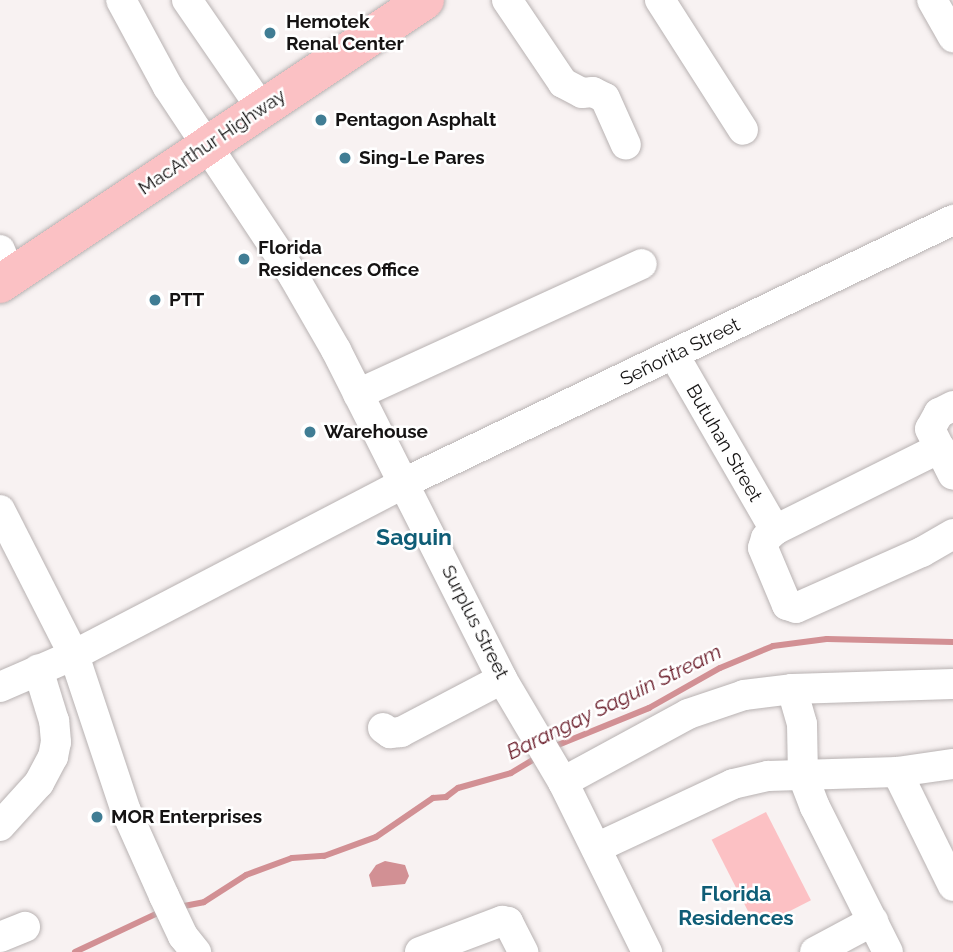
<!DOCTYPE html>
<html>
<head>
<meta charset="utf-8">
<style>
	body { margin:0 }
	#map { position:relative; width:953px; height:952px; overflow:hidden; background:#f8f2f2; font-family:Raleway,sans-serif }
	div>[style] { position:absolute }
	.green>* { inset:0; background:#fcc1c4; transform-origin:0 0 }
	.water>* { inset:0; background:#d29094 }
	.stream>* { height:6px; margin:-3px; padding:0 3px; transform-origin:3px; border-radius:3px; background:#d29094 }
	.roads { filter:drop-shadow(0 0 2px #b8b2b2) drop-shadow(0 0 2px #b8b2b2) }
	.minor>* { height:30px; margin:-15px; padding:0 15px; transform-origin:15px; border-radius:15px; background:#fff }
	.highway>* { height:38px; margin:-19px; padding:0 19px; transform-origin:19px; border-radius:19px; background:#fbc1c4 }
	.dots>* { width:19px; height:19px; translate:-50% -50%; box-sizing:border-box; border:4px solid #fff; border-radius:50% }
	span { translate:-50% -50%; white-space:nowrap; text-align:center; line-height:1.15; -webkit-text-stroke:5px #fff; paint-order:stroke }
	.poi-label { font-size:19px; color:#151313; font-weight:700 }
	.left { translate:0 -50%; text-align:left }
	.street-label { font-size:19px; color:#151313 }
	.water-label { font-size:21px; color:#681a27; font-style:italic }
	.neighbourhood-label { font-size:21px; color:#0f5d76; font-weight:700 }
	.quarter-label { font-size:23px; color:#0f5d76; font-weight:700 }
</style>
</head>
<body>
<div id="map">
	<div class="green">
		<div style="left:766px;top:812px;width:99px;height:61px;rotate:63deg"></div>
	</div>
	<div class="water">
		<div style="clip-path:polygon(385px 861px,405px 865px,409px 876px,405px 884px,372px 887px,369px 875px,376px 865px)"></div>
	</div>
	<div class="stream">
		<div style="left:553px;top:747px;width:104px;rotate:-22.1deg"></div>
		<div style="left:649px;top:708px;width:81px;rotate:-29.4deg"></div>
		<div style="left:720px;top:668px;width:57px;rotate:-22.5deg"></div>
		<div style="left:773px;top:646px;width:54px;rotate:-7.4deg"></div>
		<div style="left:827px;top:639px;width:126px;rotate:1.4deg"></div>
		<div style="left:179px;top:907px;width:25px;rotate:-11deg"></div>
		<div style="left:204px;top:902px;width:50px;rotate:-32.7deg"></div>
		<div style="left:246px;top:875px;width:49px;rotate:-20.3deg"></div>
		<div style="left:292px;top:858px;width:32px;rotate:-4deg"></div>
		<div style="left:324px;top:856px;width:55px;rotate:-20.1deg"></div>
		<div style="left:376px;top:837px;width:69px;rotate:-34.4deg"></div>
		<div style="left:433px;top:798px;width:13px;rotate:-4deg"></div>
		<div style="left:446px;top:797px;width:15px;rotate:-37deg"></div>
		<div style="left:458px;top:788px;width:55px;rotate:-15.8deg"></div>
		<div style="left:511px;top:773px;width:31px;rotate:-31deg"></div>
		<div style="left:75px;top:952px;width:96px;rotate:-25.2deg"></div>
	</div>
	<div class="roads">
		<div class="minor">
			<div style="left:121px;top:0;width:99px;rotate:61.6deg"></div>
			<div style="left:168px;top:87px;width:228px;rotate:56.4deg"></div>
			<div style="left:294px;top:277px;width:84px;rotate:60.1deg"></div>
			<div style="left:336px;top:350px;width:369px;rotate:63.2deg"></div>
			<div style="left:502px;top:679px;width:120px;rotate:59.4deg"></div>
			<div style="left:563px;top:782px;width:190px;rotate:63.7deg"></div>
			<div style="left:187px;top:0;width:132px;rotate:55.5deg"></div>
			<div style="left:507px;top:0;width:100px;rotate:56deg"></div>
			<div style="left:563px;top:83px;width:21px;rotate:28deg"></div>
			<div style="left:582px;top:93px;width:11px;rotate:-5deg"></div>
			<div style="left:593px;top:92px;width:13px;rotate:27deg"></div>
			<div style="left:605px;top:98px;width:51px;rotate:65.9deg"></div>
			<div style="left:660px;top:0;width:154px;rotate:57.4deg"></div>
			<div style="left:932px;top:0;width:43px;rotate:60.4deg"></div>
			<div style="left:0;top:250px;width:29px;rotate:68deg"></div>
			<div style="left:674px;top:355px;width:202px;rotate:60deg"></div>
			<div style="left:358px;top:394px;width:312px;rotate:-24.6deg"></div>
			<div style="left:953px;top:406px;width:16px;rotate:153deg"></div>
			<div style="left:939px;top:413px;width:18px;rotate:119deg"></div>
			<div style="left:930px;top:429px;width:51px;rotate:63.4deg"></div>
			<div style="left:940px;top:448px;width:184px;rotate:153.6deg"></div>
			<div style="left:775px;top:530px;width:12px;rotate:138deg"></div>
			<div style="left:766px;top:538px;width:10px;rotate:107deg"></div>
			<div style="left:763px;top:548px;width:62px;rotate:67.2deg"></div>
			<div style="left:787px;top:605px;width:9px;rotate:18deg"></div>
			<div style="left:796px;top:608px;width:138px;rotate:-24deg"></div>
			<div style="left:922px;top:552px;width:36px;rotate:-30deg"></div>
			<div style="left:0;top:510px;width:163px;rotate:63deg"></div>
			<div style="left:74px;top:655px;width:164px;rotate:71.6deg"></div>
			<div style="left:126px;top:811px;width:93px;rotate:65.9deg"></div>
			<div style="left:164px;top:896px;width:44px;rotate:64.6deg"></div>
			<div style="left:183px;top:936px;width:21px;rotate:51deg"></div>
			<div style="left:0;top:687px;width:81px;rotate:-23.4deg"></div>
			<div style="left:74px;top:655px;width:374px;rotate:-27.5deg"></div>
			<div style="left:406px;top:482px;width:607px;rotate:-25.59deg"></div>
			<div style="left:792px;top:689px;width:161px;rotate:-1.8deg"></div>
			<div style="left:383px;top:728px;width:9px;rotate:36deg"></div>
			<div style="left:390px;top:733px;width:11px;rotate:-5deg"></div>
			<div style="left:401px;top:732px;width:114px;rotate:-27.7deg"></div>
			<div style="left:897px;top:772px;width:57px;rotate:-8.1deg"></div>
			<div style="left:563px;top:782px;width:142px;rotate:-28.5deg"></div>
			<div style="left:688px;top:714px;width:59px;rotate:-18.7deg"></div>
			<div style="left:744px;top:695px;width:48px;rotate:-7.1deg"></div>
			<div style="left:792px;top:689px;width:36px;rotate:74deg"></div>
			<div style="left:802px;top:724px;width:52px;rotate:88.9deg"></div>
			<div style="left:803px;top:776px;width:33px;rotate:69deg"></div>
			<div style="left:815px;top:807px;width:162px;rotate:63.3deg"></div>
			<div style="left:0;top:826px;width:58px;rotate:-47.8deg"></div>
			<div style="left:39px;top:783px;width:30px;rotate:-62deg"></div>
			<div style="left:53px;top:757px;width:15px;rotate:-79deg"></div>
			<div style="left:56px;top:742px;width:21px;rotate:-95deg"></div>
			<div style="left:54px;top:721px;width:54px;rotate:-107.1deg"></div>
			<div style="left:596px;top:848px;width:151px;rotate:-25deg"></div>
			<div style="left:733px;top:784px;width:36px;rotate:-13deg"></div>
			<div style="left:768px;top:776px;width:129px;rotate:-1.8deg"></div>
			<div style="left:897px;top:772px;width:127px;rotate:63.8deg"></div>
			<div style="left:0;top:937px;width:27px;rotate:-22deg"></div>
			<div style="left:420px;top:952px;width:88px;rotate:-20.7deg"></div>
			<div style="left:502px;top:921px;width:6px;rotate:9deg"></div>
			<div style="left:508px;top:922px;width:34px;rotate:63deg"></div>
			<div style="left:815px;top:952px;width:66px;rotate:-28.1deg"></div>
		</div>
		<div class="highway">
			<div style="left:0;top:284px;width:511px;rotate:-33.75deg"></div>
		</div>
	</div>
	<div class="dots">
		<div style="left:270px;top:33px;background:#407d94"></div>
		<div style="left:321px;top:120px;background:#407d94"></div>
		<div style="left:345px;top:158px;background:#407d94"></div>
		<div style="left:244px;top:259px;background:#407d94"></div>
		<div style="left:155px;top:300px;background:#407d94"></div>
		<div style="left:310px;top:432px;background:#407d94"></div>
		<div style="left:97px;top:817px;background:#407d94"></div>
	</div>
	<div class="poi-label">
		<span class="left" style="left:286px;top:33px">Hemotek<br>Renal Center</span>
		<span class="left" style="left:335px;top:120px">Pentagon Asphalt</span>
		<span class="left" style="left:359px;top:158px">Sing-Le Pares</span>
		<span class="left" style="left:258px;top:259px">Florida<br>Residences Office</span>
		<span class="left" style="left:169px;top:300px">PTT</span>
		<span class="left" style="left:324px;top:432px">Warehouse</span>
		<span class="left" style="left:111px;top:817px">MOR Enterprises</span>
	</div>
	<div class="street-label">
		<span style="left:212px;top:142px;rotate:-34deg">MacArthur Highway</span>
		<span style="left:680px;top:352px;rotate:-26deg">Señorita Street</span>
		<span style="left:724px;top:443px;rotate:60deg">Butuhan Street</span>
		<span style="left:475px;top:622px;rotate:63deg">Surplus Street</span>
	</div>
	<div class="water-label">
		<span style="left:614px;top:702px;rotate:-26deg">Barangay Saguin Stream</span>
	</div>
	<div class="neighbourhood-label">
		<span style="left:736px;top:906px">Florida<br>Residences</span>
	</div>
	<div class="quarter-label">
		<span style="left:414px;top:537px">Saguin</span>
	</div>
</div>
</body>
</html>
